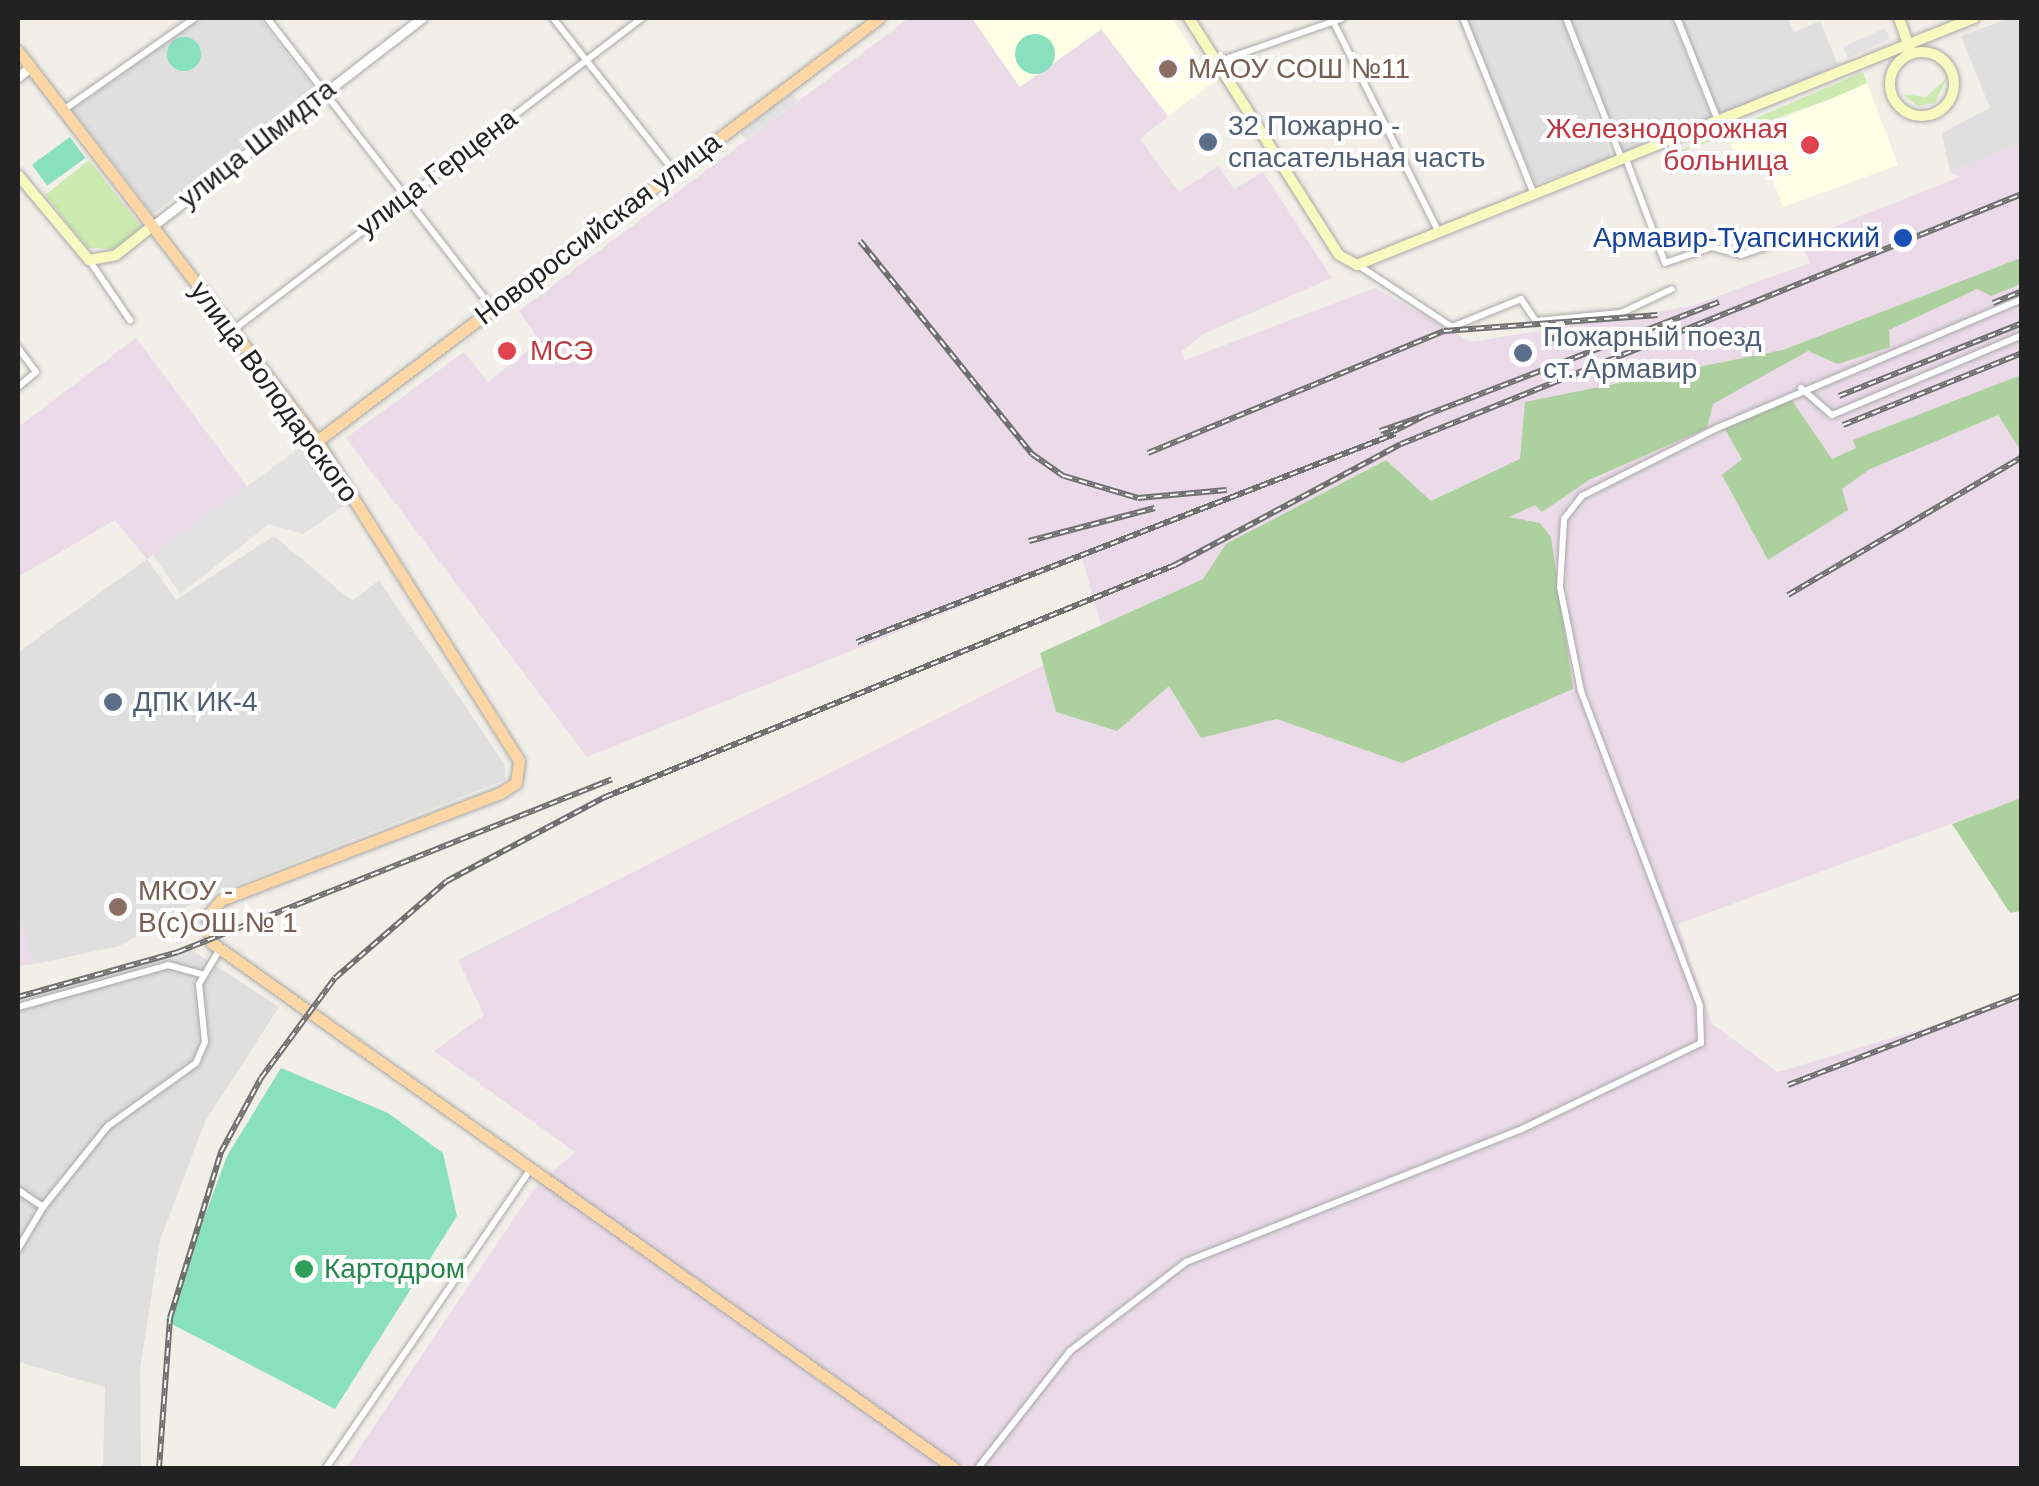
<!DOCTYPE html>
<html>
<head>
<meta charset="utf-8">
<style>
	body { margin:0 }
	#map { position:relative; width:2039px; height:1486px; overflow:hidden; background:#f2efe9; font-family:Arial,sans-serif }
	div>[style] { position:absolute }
	.residential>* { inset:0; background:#e0dfdf }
	.industrial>* { inset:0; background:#ebdbe8 }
	.education>* { inset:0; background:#ffffe5 }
	.grass>* { inset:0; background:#cdebb0 }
	.forest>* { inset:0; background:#add19e }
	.pitch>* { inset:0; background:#88e0be; transform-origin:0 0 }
	.round { border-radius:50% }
	.parking>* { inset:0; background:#e2e2e2; transform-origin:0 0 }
	.roads { filter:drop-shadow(0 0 2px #a9a9a9) drop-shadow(0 0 2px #a9a9a9) }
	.minor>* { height:6px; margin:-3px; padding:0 3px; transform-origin:3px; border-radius:3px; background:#fff }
	.tertiary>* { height:9px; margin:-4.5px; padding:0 4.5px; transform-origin:4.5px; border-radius:4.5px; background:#fff }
	.secondary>* { height:10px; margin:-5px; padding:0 5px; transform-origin:5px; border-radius:5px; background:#f7fabf }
	.secondary>.ring { margin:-5px; padding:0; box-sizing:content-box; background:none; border:10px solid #f7fabf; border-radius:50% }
	.primary>* { height:11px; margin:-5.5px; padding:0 5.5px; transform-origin:5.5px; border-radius:5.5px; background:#fcd6a4 }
	.rail>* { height:6px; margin-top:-3px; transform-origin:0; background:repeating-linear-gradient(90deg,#fff 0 8px,#707070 0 16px); box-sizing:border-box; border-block:2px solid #707070 }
	.dots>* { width:28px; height:28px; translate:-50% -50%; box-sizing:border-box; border:5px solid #fff; border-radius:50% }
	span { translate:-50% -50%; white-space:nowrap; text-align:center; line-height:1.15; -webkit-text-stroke:8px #fff; paint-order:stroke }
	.education-label { font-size:28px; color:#785e54 }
	.left { translate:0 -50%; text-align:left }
	.service-label { font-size:28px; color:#4e5e75 }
	.health-label { font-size:28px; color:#be3a42 }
	.right { translate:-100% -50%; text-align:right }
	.street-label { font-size:28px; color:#222 }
	.transit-label { font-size:28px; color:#164399 }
	.leisure-label { font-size:28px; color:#27864d }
	.frame { position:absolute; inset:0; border:20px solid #222; pointer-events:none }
</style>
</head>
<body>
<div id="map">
	<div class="residential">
		<div style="clip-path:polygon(200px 18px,259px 18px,315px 90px,153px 214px,72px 110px)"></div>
		<div style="clip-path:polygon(1466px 18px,1563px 18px,1612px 159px,1535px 184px)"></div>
		<div style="clip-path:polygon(1569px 18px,1672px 18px,1713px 121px,1623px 156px)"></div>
		<div style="clip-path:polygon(1681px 18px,1787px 18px,1794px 32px,1820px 21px,1838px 65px,1720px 119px)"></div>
		<div style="clip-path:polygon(2009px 18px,2021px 18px,2021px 150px,2016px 144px,1950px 172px,1942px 133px,1990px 108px,1961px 36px)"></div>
		<div style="clip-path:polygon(274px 536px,352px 601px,379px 580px,505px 765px,505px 780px,202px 898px,119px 946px,35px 964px,18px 918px,18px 652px,147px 559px,176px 600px)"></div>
		<div style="clip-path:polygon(191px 950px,279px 1007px,205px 1122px,160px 1240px,140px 1369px,141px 1468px,103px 1468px,105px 1387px,18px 1362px,18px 1001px)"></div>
	</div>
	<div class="industrial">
		<div style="clip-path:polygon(909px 18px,972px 18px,1020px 87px,1102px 29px,1168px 116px,1140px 139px,1179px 192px,1218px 166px,1234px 189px,1263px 172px,1332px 278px,1205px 333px,1181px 352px,1185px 360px,1375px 288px,1471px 342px,1691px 306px,1810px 263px,1800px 240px,1960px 177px,1950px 172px,2016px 144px,2022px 150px,2021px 798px,1678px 924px,1712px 1024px,1778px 1072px,2021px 999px,2021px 1468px,346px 1468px,534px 1189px,575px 1152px,434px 1051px,484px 1015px,458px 960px,1104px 635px,1082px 558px,587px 757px,346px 438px,464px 352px,488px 382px,540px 341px,519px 311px)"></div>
		<div style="clip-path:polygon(136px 338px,249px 489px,147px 559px,115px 520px,18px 577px,18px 427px)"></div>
		<div style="clip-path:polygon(18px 918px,35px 964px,18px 966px)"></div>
	</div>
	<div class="education">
		<div style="clip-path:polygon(972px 18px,1172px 18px,1213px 82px,1168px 116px,1101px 29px,1020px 87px)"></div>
		<div style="clip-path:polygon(1867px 83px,1898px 165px,1783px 207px,1766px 162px,1742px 171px,1729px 141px)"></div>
	</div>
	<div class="grass">
		<div style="clip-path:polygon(1863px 72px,1867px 83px,1833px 98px,1658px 160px)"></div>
		<div style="clip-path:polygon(1946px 79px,1935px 103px,1917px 106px,1903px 94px,1926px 97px)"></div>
		<div style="clip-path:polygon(89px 160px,142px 228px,115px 249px,88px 248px,45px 195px)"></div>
	</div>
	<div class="forest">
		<div style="clip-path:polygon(2021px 258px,2021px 284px,1991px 296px,1977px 289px,1889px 330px,1890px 347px,1838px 364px,1808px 351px,1713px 404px,1707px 428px,1589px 480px,1542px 512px,1535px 505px,1509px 517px,1540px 523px,1551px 537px,1573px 689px,1402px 763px,1277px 719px,1201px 738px,1169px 686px,1117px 731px,1056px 712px,1040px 653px,1203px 579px,1226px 544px,1386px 460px,1431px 501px,1520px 459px,1525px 402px,1783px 350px)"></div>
		<div style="clip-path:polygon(2021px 375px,2021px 451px,1998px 415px,1870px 469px,1842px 489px,1848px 510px,1768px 560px,1722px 475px,1742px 459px,1725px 429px,1791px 399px,1832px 459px,1856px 448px,1853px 440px)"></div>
		<div style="clip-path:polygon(2021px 798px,2021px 911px,2010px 913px,1952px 824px)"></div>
	</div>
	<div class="pitch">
		<div class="round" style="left:1015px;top:34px;width:40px;height:40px"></div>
		<div class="round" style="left:167px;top:37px;width:34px;height:34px"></div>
		<div style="left:70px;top:137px;width:26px;height:47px;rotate:54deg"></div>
		<div style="clip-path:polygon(281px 1068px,388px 1113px,443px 1153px,457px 1216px,335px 1409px,166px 1321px,227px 1156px)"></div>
	</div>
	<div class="parking">
		<div style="left:1885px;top:28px;width:12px;height:46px;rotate:66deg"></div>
		<div style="left:792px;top:93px;width:10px;height:65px;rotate:53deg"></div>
		<div style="clip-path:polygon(305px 444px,344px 506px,303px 534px,269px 524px,180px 594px,153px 555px)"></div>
	</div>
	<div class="roads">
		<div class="minor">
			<div style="left:267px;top:18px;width:368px;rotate:52.2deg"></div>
			<div style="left:553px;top:18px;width:195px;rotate:51.7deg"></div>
			<div style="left:1463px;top:18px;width:191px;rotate:68.1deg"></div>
			<div style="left:1566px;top:18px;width:153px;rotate:68.5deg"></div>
			<div style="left:1677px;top:18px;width:113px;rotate:68.2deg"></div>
			<div style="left:1333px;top:21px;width:237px;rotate:63.4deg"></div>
			<div style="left:1217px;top:62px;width:133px;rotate:-19.2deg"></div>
			<div style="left:62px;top:111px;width:162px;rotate:-35deg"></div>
			<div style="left:1626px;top:159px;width:111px;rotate:69.4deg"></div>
			<div style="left:1665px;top:263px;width:50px;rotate:-18.8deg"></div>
			<div style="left:1712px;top:247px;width:30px;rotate:15deg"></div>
			<div style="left:1741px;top:255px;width:40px;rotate:-18.9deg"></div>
			<div style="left:89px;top:260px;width:73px;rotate:55.7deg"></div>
			<div style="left:1358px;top:265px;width:113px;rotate:33.4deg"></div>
			<div style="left:1452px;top:327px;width:74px;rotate:-22.1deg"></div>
			<div style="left:1521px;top:299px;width:27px;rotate:56deg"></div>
			<div style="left:1536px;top:321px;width:85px;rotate:-5.4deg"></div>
			<div style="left:1621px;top:313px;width:56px;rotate:-25.2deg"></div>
			<div style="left:233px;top:330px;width:514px;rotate:-37.34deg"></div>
			<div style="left:18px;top:348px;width:30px;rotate:53deg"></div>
			<div style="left:36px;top:372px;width:23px;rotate:140deg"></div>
			<div style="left:1801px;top:388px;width:41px;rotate:41.1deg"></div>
			<div style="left:1832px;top:415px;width:206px;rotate:-22.8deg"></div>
			<div style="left:18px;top:1007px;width:156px;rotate:-15.6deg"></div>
			<div style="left:168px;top:965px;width:34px;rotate:15deg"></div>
			<div style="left:18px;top:1190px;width:30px;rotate:34deg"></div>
			<div style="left:43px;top:1207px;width:104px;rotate:-51.3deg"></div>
			<div style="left:108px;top:1126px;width:108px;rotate:-35.6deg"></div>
			<div style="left:196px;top:1063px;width:23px;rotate:-67deg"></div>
			<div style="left:205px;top:1042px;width:58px;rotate:-95.9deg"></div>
			<div style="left:199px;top:984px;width:37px;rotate:-59deg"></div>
			<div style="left:18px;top:1249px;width:49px;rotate:-59.2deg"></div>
			<div style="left:326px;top:1468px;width:361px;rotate:-55.6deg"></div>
			<div style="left:978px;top:1468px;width:149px;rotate:-51.8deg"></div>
			<div style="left:1070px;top:1351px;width:146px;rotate:-37.5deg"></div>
			<div style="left:1186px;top:1262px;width:359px;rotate:-21.6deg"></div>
			<div style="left:1520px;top:1130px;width:201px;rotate:-25.7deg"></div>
			<div style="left:1701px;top:1043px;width:37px;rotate:-92deg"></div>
			<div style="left:1700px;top:1006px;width:337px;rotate:-110.7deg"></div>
			<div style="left:1581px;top:691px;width:106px;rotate:-101.4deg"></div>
			<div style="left:1560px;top:587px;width:68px;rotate:-86.6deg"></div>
			<div style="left:1564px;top:519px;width:29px;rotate:-52deg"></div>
			<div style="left:1582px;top:496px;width:151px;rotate:-26.7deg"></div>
			<div style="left:1717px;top:428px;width:331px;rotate:-22.9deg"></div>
		</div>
		<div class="tertiary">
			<div style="left:18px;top:77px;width:14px;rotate:-39deg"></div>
			<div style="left:150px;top:228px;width:344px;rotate:-37.7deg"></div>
		</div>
		<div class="secondary">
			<div style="left:1189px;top:18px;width:280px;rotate:57.7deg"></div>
			<div style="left:1339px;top:255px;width:21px;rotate:29deg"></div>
			<div style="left:1357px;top:265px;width:665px;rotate:-21.82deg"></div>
			<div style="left:1899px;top:18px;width:34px;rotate:71deg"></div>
			<div class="ring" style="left:1890px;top:52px;width:54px;height:54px"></div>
			<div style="left:18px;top:175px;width:111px;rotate:50.1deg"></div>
			<div style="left:89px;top:260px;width:27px;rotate:-10deg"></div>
			<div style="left:116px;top:255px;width:43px;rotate:-38.5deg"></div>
		</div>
		<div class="primary">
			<div style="left:18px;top:51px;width:491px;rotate:52.5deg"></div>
			<div style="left:317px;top:441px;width:378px;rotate:57.7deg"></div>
			<div style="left:519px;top:761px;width:22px;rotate:98deg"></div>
			<div style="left:516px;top:783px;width:19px;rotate:148deg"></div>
			<div style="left:500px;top:793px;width:299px;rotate:159deg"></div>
			<div style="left:221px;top:900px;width:21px;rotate:131deg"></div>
			<div style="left:207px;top:916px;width:27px;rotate:80deg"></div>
			<div style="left:212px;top:943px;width:909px;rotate:35.28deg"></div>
			<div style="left:317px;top:441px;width:703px;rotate:-36.97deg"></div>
		</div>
	</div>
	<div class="rail">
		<div style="left:860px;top:241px;width:274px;rotate:51.1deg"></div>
		<div style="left:1032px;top:454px;width:39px;rotate:35deg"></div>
		<div style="left:1064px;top:476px;width:77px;rotate:16.6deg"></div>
		<div style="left:1138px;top:498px;width:89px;rotate:-5.1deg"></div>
		<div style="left:1993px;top:303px;width:31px;rotate:-22deg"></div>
		<div style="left:1544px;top:340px;width:40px;rotate:-12deg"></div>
		<div style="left:1839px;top:396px;width:197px;rotate:-21.7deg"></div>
		<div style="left:1426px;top:415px;width:314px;rotate:-21.1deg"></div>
		<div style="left:1843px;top:425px;width:193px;rotate:-21.9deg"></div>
		<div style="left:1380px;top:431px;width:49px;rotate:-19.2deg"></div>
		<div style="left:1426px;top:415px;width:47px;rotate:153.4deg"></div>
		<div style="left:1148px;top:453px;width:320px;rotate:-22.4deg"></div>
		<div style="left:1444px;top:331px;width:214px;rotate:-4.3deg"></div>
		<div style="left:1029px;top:541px;width:130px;rotate:-14.7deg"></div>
		<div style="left:1788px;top:595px;width:272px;rotate:-30.5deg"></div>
		<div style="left:857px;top:642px;width:577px;rotate:-21.14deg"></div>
		<div style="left:18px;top:997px;width:166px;rotate:-15.7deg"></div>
		<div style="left:178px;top:952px;width:467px;rotate:-21.7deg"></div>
		<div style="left:1788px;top:1085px;width:251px;rotate:-21deg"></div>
		<div style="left:159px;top:1468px;width:150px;rotate:-85.8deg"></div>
		<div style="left:170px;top:1318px;width:174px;rotate:-72.9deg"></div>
		<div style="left:221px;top:1152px;width:84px;rotate:-61.6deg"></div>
		<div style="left:261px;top:1078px;width:124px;rotate:-53.5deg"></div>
		<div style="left:335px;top:978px;width:148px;rotate:-40.9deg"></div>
		<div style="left:447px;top:881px;width:179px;rotate:-28deg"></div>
		<div style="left:605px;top:797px;width:615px;rotate:-22.15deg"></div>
		<div style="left:1175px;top:565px;width:256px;rotate:-28.2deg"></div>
		<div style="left:1401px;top:444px;width:669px;rotate:-21.93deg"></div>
	</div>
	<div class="dots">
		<div style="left:1168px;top:69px;background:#8d6e63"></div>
		<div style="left:1208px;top:142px;background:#5c6f8a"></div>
		<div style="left:1810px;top:145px;background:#e0444e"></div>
		<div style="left:1903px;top:238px;background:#1a4fb4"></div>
		<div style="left:507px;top:351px;background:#e0444e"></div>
		<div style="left:1523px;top:353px;background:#5c6f8a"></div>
		<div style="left:113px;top:702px;background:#5c6f8a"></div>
		<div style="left:118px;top:907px;background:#8d6e63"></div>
		<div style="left:304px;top:1269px;background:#2e9e5b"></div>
	</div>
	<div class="education-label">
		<span class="left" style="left:1188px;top:69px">МАОУ СОШ №11</span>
		<span class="left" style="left:138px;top:907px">МКОУ -<br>В(с)ОШ № 1</span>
	</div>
	<div class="service-label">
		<span class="left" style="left:1228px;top:142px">32 Пожарно -<br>спасательная часть</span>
		<span class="left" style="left:1543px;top:353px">Пожарный поезд<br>ст. Армавир</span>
		<span class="left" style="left:133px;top:702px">ДПК ИК-4</span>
	</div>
	<div class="health-label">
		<span class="right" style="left:1788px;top:145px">Железнодорожная<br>больница</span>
		<span class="left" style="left:530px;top:351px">МСЭ</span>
	</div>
	<div class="street-label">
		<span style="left:257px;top:144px;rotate:-38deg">улица Шмидта</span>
		<span style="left:437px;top:173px;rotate:-37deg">улица Герцена</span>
		<span style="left:598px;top:229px;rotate:-37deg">Новороссийская улица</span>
		<span style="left:274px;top:392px;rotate:54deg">улица Володарского</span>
	</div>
	<div class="transit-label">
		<span class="right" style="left:1880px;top:238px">Армавир-Туапсинский</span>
	</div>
	<div class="leisure-label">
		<span class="left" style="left:324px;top:1269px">Картодром</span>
	</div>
	<div class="frame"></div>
</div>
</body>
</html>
